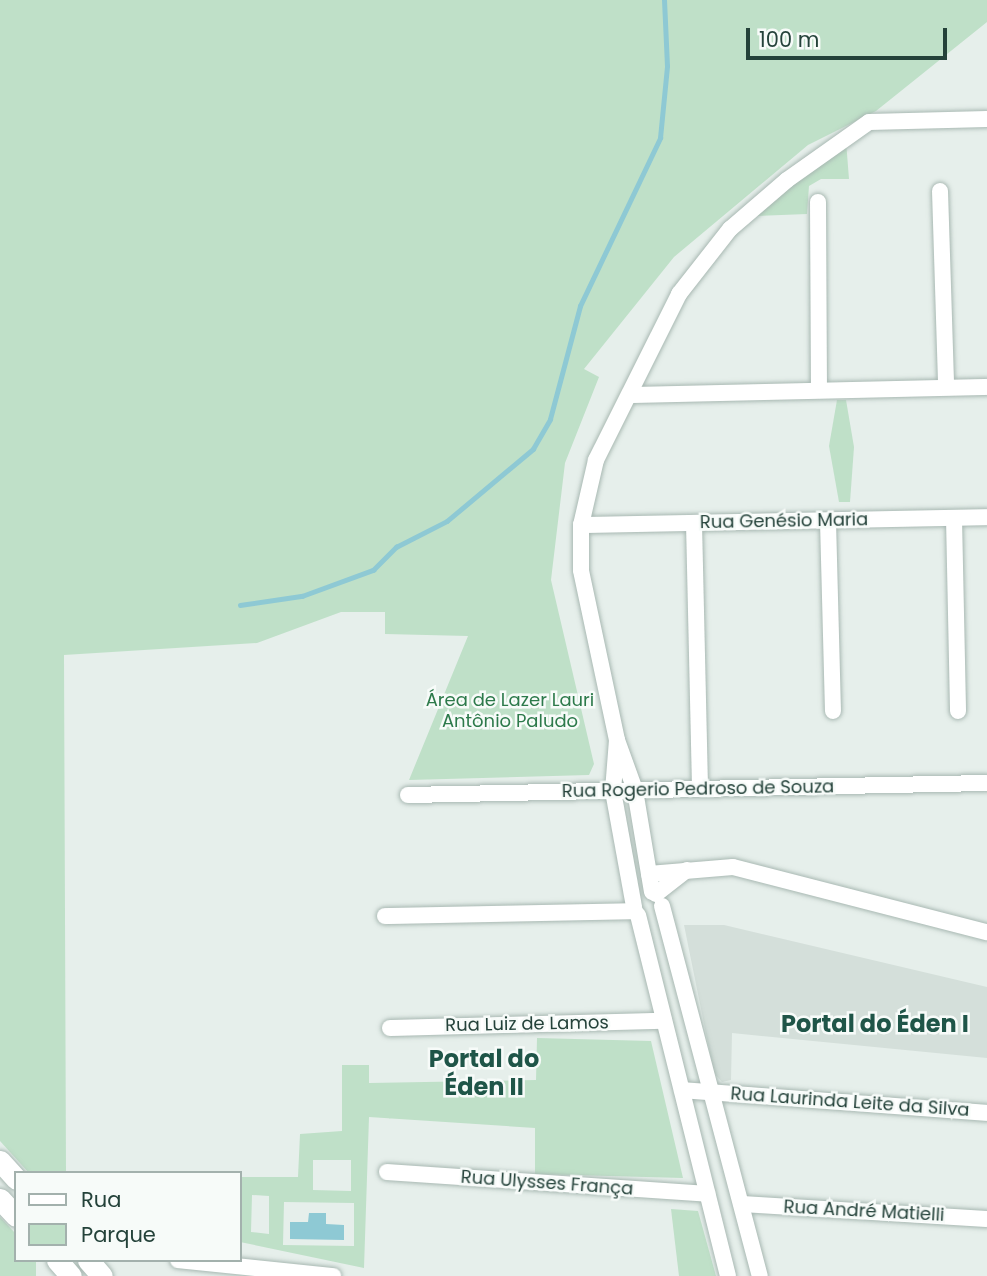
<!DOCTYPE html>
<html>
<head>
<meta charset="utf-8">
<style>
	body { margin:0 }
	#map { position:relative; width:987px; height:1276px; overflow:hidden; background:#e6efeb; font-family:Poppins,sans-serif }
	div>[style] { position:absolute }
	.built>* { inset:0; background:#d4dfda }
	.green>* { inset:0; background:#bfe0c8 }
	.water>* { inset:0; background:#8ec9d4 }
	.stream>* { height:4.5px; margin:-2.25px; padding:0 2.25px; transform-origin:2.25px; border-radius:2.25px; background:#8ec9d4 }
	.roads { filter:drop-shadow(0 0 2px #a8b8b2) drop-shadow(0 0 2px #a8b8b2) }
	.minor>* { height:16px; margin:-8px; padding:0 8px; transform-origin:8px; border-radius:8px; background:#fff }
	.secondary>* { height:21px; margin:-10.5px; padding:0 10.5px; transform-origin:10.5px; border-radius:10.5px; background:#fff }
	span { translate:-50% -50%; white-space:nowrap; text-align:center; line-height:1.15; -webkit-text-stroke:5px #f7fbf9; paint-order:stroke }
	.street-label { font-size:18px; color:#24423a }
	.park-label { font-size:18px; color:#2d7a4b }
	.district-label { font-size:24px; color:#1f5548; font-weight:700 }
	.legend { position:absolute; left:14px; top:1171px; width:228px; height:91px; box-sizing:border-box; background:#f7fbf9; border:2px solid #a3b1ad; margin:0; padding:9px 12px; list-style:none; font-size:21px; color:#24423a }
	.legend li { display:flex; align-items:center; gap:14px; height:35px }
	.legend b { width:35px; border:2px solid #a3b1ad }
	.scale { position:absolute; left:746px; top:28px; width:201px; height:32px; box-sizing:border-box; border:4px solid #24423a; border-top:0; padding-left:9px; font-size:21px; line-height:24px; white-space:nowrap; color:#24423a; -webkit-text-stroke:5px #f7fbf9; paint-order:stroke }
</style>
</head>
<body>
<div id="map">
	<div class="built">
		<div style="clip-path:polygon(684px 925px,724px 925px,987px 987px,987px 1058px,732px 1033px,731px 1080px,722px 1082px,714px 1073px)"></div>
	</div>
	<div class="green">
		<div style="clip-path:polygon(0 0,987px 0,987px 22px,876px 111px,808px 145px,674px 257px,584px 369px,599px 377px,565px 463px,551px 580px,594px 764px,589px 775px,409px 780px,468px 636px,385px 634px,385px 612px,341px 612px,257px 643px,64px 655px,66px 1173px,29px 1173px,0 1141px)"></div>
		<div style="clip-path:polygon(846px 141px,849px 179px,821px 179px,809px 186px,807px 214px,756px 216px)"></div>
		<div style="clip-path:polygon(837px 400px,846px 400px,854px 447px,850px 502px,839px 502px,829px 446px)"></div>
		<div style="clip-path:polygon(evenodd,537px 1038px,651px 1041px,683px 1178px,535px 1174px,535px 1128px,369px 1117px,364px 1268px,240px 1242px,240px 1177px,298px 1177px,300px 1134px,342px 1131px,342px 1065px,369px 1065px,369px 1083px,536px 1080px,537px 1038px,313px 1160px,351px 1160px,351px 1191px,313px 1190px,313px 1160px,537px 1038px,252px 1195px,269px 1196px,269px 1234px,251px 1232px,252px 1195px,537px 1038px,284px 1202px,354px 1203px,354px 1246px,283px 1245px,284px 1202px)"></div>
		<div style="clip-path:polygon(671px 1209px,698px 1211px,716px 1276px,679px 1276px)"></div>
		<div style="clip-path:polygon(0 1217px,16px 1234px,16px 1260px,36px 1260px,36px 1276px,0 1276px)"></div>
	</div>
	<div class="water">
		<div style="clip-path:polygon(309px 1213px,326px 1213px,326px 1224px,344px 1225px,344px 1240px,290px 1239px,290px 1222px,308px 1222px)"></div>
	</div>
	<div class="stream">
		<div style="left:240px;top:605px;width:63px;rotate:-8.3deg"></div>
		<div style="left:302px;top:596px;width:76px;rotate:-20.1deg"></div>
		<div style="left:373px;top:570px;width:33px;rotate:-45deg"></div>
		<div style="left:396px;top:547px;width:57px;rotate:-27deg"></div>
		<div style="left:447px;top:521px;width:112px;rotate:-39.9deg"></div>
		<div style="left:533px;top:449px;width:34px;rotate:-60deg"></div>
		<div style="left:550px;top:419px;width:117px;rotate:-75.1deg"></div>
		<div style="left:580px;top:306px;width:186px;rotate:-64.5deg"></div>
		<div style="left:660px;top:138px;width:72px;rotate:-84.4deg"></div>
		<div style="left:667px;top:66px;width:66px;rotate:-92.6deg"></div>
	</div>
	<div class="roads">
		<div class="minor">
			<div style="left:940px;top:191px;width:196px;rotate:88.2deg"></div>
			<div style="left:818px;top:202px;width:188px;rotate:89.7deg"></div>
			<div style="left:630px;top:395px;width:357px;rotate:-1.3deg"></div>
			<div style="left:954px;top:518px;width:193px;rotate:88.8deg"></div>
			<div style="left:828px;top:521px;width:190px;rotate:88.5deg"></div>
			<div style="left:694px;top:523px;width:266px;rotate:88.7deg"></div>
			<div style="left:581px;top:525px;width:406px;rotate:-1.1deg"></div>
			<div style="left:617px;top:740px;width:51px;rotate:94.5deg"></div>
			<div style="left:613px;top:791px;width:118px;rotate:79.7deg"></div>
			<div style="left:408px;top:795px;width:579px;rotate:-1.19deg"></div>
			<div style="left:649px;top:874px;width:84px;rotate:-4.8deg"></div>
			<div style="left:733px;top:867px;width:262px;rotate:14.4deg"></div>
			<div style="left:652px;top:892px;width:103px;rotate:-99.5deg"></div>
			<div style="left:635px;top:790px;width:53px;rotate:-109.8deg"></div>
			<div style="left:617px;top:740px;width:174px;rotate:-102deg"></div>
			<div style="left:581px;top:570px;width:45px;rotate:-90deg"></div>
			<div style="left:581px;top:525px;width:67px;rotate:-77deg"></div>
			<div style="left:596px;top:460px;width:186px;rotate:-63.4deg"></div>
			<div style="left:679px;top:294px;width:83px;rotate:-51.9deg"></div>
			<div style="left:730px;top:229px;width:75px;rotate:-40.7deg"></div>
			<div style="left:787px;top:180px;width:100px;rotate:-35.3deg"></div>
			<div style="left:869px;top:122px;width:118px;rotate:-1.5deg"></div>
			<div style="left:656px;top:894px;width:39px;rotate:-38deg"></div>
			<div style="left:662px;top:906px;width:383px;rotate:75.2deg"></div>
			<div style="left:638px;top:915px;width:372px;rotate:76deg"></div>
			<div style="left:385px;top:916px;width:250px;rotate:-1.1deg"></div>
			<div style="left:390px;top:1028px;width:274px;rotate:-1.5deg"></div>
			<div style="left:682px;top:1090px;width:306px;rotate:4.3deg"></div>
			<div style="left:387px;top:1172px;width:321px;rotate:3.9deg"></div>
			<div style="left:742px;top:1204px;width:245px;rotate:3.5deg"></div>
			<div style="left:178px;top:1260px;width:156px;rotate:5.9deg"></div>
		</div>
		<div class="secondary">
			<div style="left:0;top:1161px;width:24px;rotate:48deg"></div>
			<div style="left:0;top:1199px;width:23px;rotate:47deg"></div>
			<div style="left:57px;top:1260px;width:21px;rotate:49deg"></div>
			<div style="left:88px;top:1260px;width:21px;rotate:49deg"></div>
		</div>
	</div>
	<div class="street-label">
		<span style="left:784px;top:521px;rotate:-1deg">Rua Genésio Maria</span>
		<span style="left:698px;top:789px;rotate:-1deg">Rua Rogerio Pedroso de Souza</span>
		<span style="left:527px;top:1024px;rotate:-1deg">Rua Luiz de Lamos</span>
		<span style="left:850px;top:1102px;rotate:4deg">Rua Laurinda Leite da Silva</span>
		<span style="left:547px;top:1183px;rotate:4deg">Rua Ulysses França</span>
		<span style="left:864px;top:1211px;rotate:3deg">Rua André Matielli</span>
	</div>
	<div class="park-label">
		<span style="left:510px;top:711px">Área de Lazer Lauri<br>Antônio Paludo</span>
	</div>
	<div class="district-label">
		<span style="left:875px;top:1024px">Portal do Éden I</span>
		<span style="left:484px;top:1073px">Portal do<br>Éden II</span>
	</div>
	<ul class="legend">
	<li><b style="height:9px;background:#fff"></b>Rua</li>
	<li><b style="height:19px;background:#bfe0c8"></b>Parque</li>
	</ul>
	<div class="scale">100 m</div>
</div>
</body>
</html>
